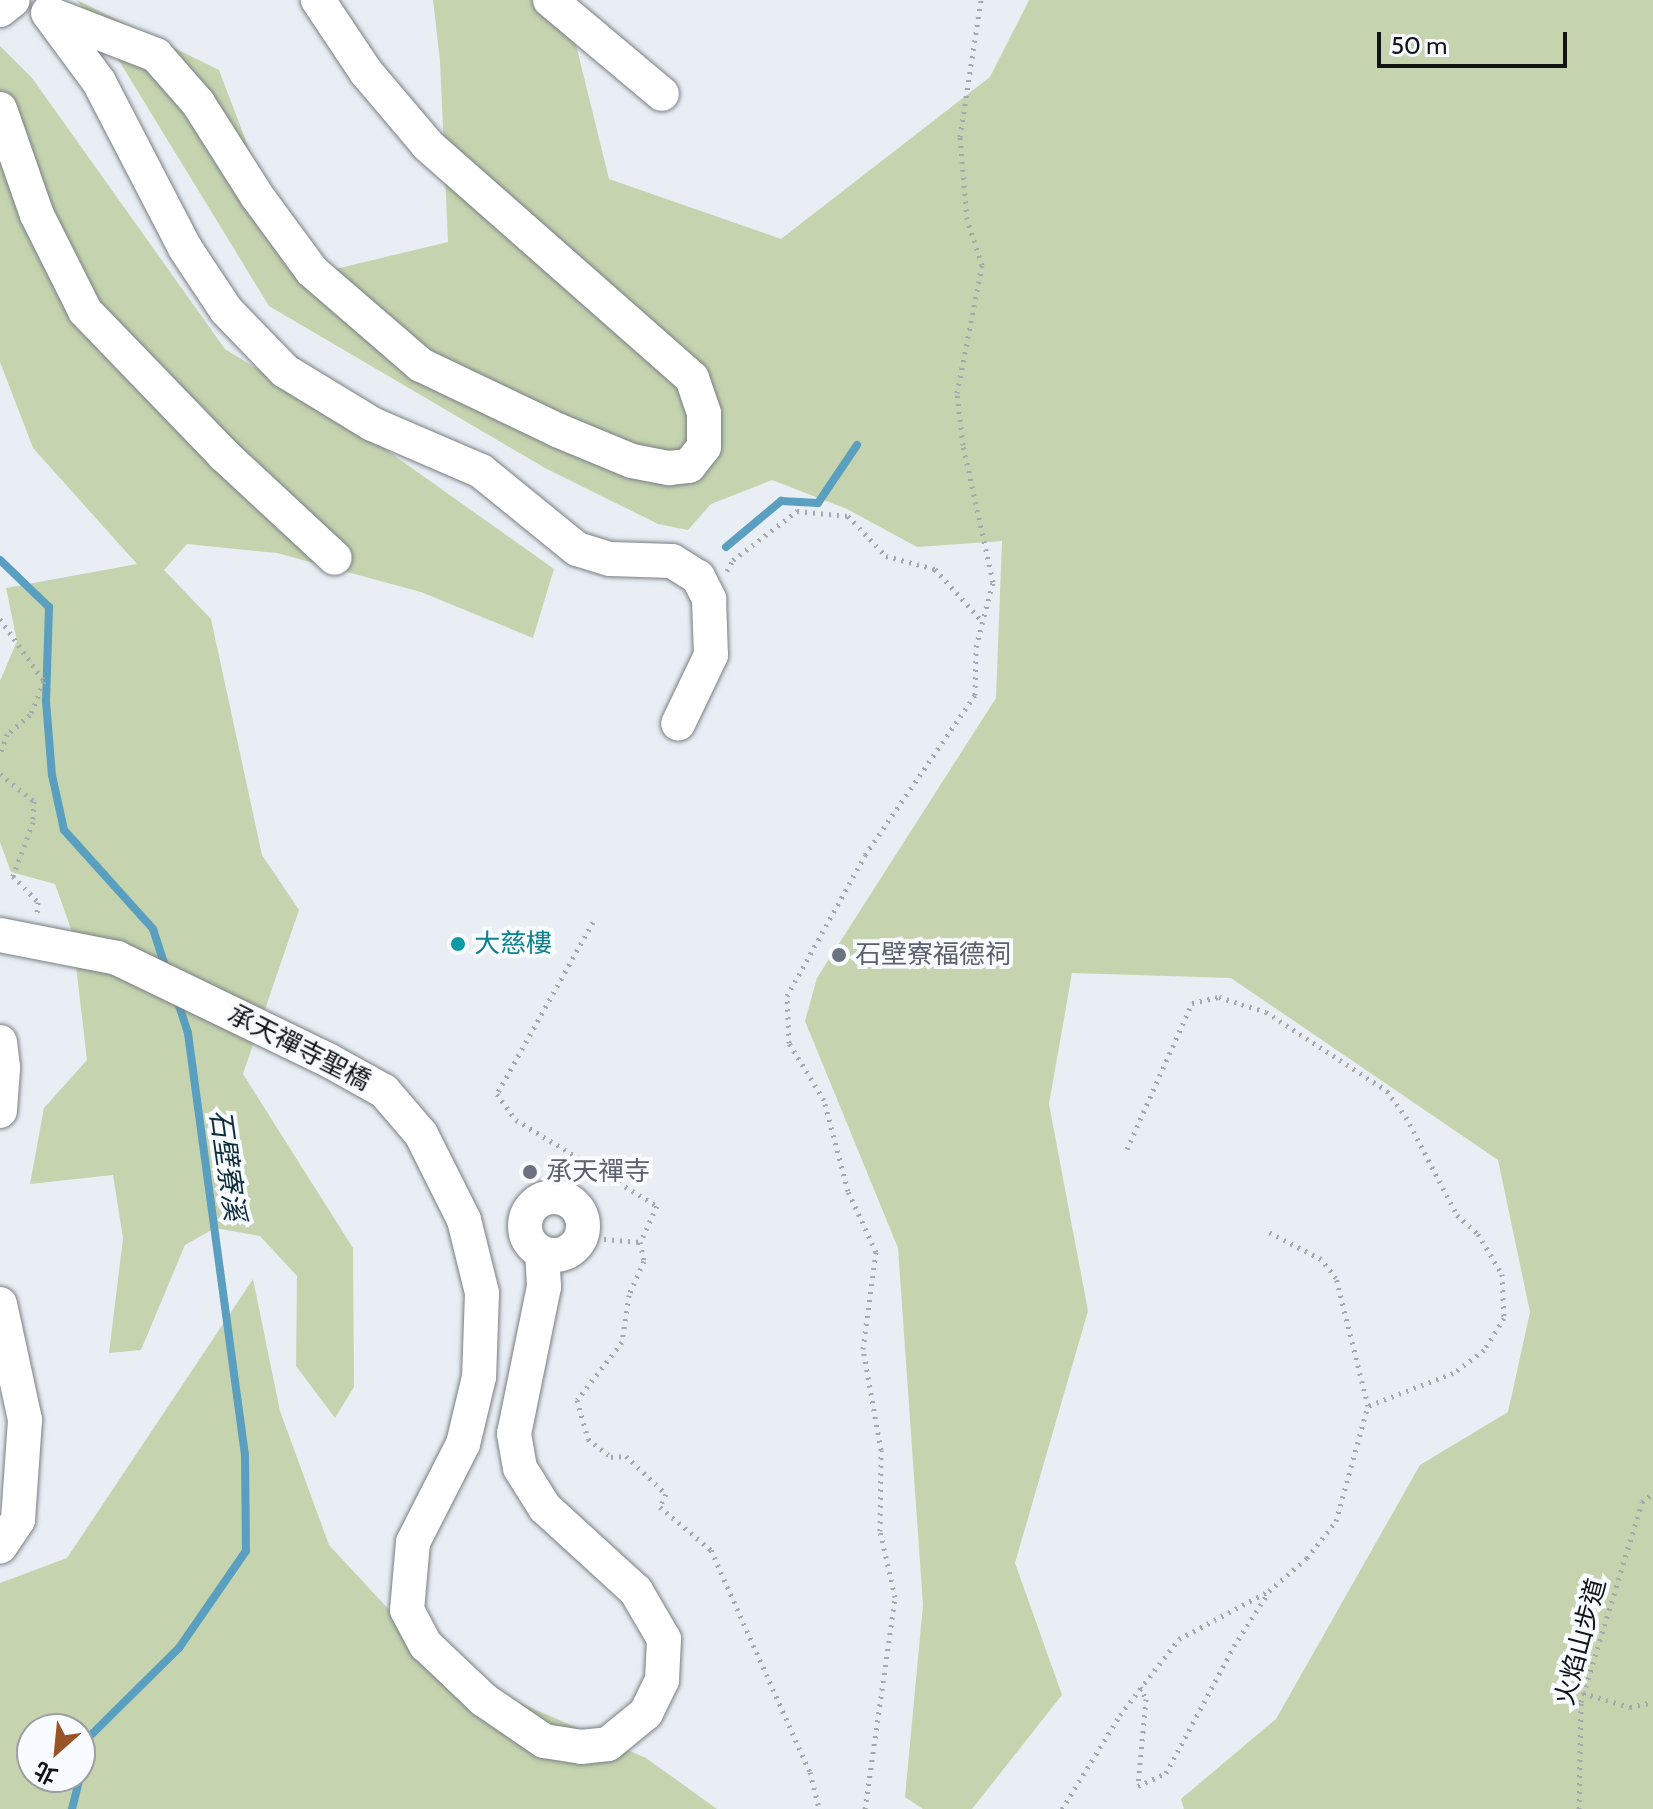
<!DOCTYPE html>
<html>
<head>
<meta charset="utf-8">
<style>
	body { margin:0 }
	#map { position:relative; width:1653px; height:1809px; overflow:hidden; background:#e8eef4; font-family:Cabin,"Noto Sans TC",sans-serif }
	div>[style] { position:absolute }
	.green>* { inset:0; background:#c5d4af }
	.stream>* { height:8px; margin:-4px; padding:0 4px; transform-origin:4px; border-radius:4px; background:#5a9fbf }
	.path>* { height:5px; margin-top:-2.5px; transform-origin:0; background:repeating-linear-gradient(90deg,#a5a9ae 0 2px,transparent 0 8px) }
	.roads { filter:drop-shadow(0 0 2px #797e83) drop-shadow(0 0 2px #797e83) }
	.minor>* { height:34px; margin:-17px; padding:0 17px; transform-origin:17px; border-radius:17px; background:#fff }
	.minor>.ring { margin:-17px; padding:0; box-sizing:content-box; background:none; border:34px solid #fff; border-radius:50% }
	.dots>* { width:22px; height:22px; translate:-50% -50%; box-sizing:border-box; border:4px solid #f8fbff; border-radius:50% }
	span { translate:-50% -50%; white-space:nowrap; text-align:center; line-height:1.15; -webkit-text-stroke:8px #f8fbff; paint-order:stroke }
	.culture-label { font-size:26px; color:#0d838f }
	.left { translate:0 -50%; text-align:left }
	.worship-label { font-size:26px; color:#5b616d }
	.street-label { font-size:26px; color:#111315 }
	.water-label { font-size:28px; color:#0c2d3b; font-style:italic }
	.north { position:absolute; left:16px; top:1713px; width:80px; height:80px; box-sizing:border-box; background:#f8fbff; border:2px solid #9c9ea1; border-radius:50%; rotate:207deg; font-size:22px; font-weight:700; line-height:32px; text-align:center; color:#111315 }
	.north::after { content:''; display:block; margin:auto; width:28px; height:36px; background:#985327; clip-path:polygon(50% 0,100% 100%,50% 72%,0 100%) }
	.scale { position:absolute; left:1377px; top:32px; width:190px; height:36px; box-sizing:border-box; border:4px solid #111315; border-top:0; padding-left:10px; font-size:24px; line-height:28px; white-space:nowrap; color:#111315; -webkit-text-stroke:6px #f8fbff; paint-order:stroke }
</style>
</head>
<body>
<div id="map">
	<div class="green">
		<div style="clip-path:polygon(77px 0,219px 70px,298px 278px,448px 242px,440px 61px,433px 0,565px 0,609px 179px,781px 239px,990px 77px,1029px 0,1653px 0,1653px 1809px,1184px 1809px,1181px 1799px,1276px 1719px,1420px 1465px,1508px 1412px,1530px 1312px,1498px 1160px,1231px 978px,1072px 973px,1049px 1104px,1088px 1311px,1015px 1563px,1062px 1695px,972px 1809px,923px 1809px,905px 1797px,923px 1605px,898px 1248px,805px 1021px,817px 978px,996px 698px,1002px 541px,917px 547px,847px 509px,772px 480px,711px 504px,688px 530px,658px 524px,545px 468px,269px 306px,110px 46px)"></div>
		<div style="clip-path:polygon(0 46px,32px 78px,225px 349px,378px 444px,554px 569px,533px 638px,421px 592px,277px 553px,187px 544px,164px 570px,211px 619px,262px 855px,299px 910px,243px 1074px,353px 1248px,354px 1387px,335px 1418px,296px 1366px,297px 1276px,260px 1236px,215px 1228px,185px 1245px,141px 1350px,109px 1353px,123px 1238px,113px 1175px,30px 1184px,44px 1108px,87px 1060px,72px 932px,55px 884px,11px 872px,0 842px,0 681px,17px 641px,6px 588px,137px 564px,33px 448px,0 362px)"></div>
		<div style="clip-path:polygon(evenodd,253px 1279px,280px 1411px,329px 1545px,445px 1670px,646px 1758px,717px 1809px,0 1809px,0 1583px,67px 1558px,253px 1279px,32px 1729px,80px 1729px,80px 1777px,32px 1777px,32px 1729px)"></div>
	</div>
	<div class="stream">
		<div style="left:726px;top:547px;width:72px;rotate:-39.9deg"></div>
		<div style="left:781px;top:501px;width:37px;rotate:3deg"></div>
		<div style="left:818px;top:503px;width:70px;rotate:-56.1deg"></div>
		<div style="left:0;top:560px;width:68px;rotate:43.8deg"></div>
		<div style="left:49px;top:607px;width:94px;rotate:91.8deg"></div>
		<div style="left:46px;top:701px;width:74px;rotate:85.4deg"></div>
		<div style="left:52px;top:775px;width:56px;rotate:77.7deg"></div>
		<div style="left:64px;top:830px;width:133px;rotate:48deg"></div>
		<div style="left:153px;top:929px;width:42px;rotate:72deg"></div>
		<div style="left:80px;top:1776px;width:40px;rotate:-77deg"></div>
		<div style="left:89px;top:1737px;width:127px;rotate:-44.7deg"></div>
		<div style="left:179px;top:1648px;width:118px;rotate:-55.4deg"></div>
		<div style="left:246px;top:1551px;width:96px;rotate:-90.6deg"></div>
		<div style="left:245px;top:1455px;width:426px;rotate:-97.7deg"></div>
		<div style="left:188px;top:1033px;width:38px;rotate:-108deg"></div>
		<div style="left:72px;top:1809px;width:33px;rotate:-76deg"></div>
	</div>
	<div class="path">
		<div style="left:727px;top:571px;width:13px;rotate:-61deg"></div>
		<div style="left:733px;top:560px;width:81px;rotate:-37.4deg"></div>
		<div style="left:797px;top:511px;width:51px;rotate:5.6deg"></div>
		<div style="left:848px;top:516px;width:55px;rotate:46.5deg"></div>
		<div style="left:886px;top:556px;width:51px;rotate:14.9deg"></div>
		<div style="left:935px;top:569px;width:70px;rotate:47.9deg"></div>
		<div style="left:0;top:619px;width:76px;rotate:54.6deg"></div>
		<div style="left:44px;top:681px;width:37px;rotate:112deg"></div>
		<div style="left:30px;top:715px;width:30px;rotate:140deg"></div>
		<div style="left:7px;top:734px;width:21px;rotate:109deg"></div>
		<div style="left:0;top:774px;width:43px;rotate:38.5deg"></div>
		<div style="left:34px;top:801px;width:21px;rotate:93deg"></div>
		<div style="left:33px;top:822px;width:58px;rotate:110.3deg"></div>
		<div style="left:13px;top:876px;width:36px;rotate:46deg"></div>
		<div style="left:38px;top:902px;width:12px;rotate:95deg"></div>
		<div style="left:593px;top:922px;width:197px;rotate:119.2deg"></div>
		<div style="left:497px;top:1094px;width:32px;rotate:54deg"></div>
		<div style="left:516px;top:1120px;width:165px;rotate:31.4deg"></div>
		<div style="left:657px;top:1206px;width:40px;rotate:115deg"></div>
		<div style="left:640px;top:1242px;width:19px;rotate:78deg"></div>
		<div style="left:644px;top:1261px;width:37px;rotate:114deg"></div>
		<div style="left:629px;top:1295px;width:48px;rotate:98.5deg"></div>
		<div style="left:622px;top:1342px;width:73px;rotate:127.8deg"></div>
		<div style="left:577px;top:1400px;width:41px;rotate:74.2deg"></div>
		<div style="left:588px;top:1439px;width:29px;rotate:38deg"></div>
		<div style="left:611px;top:1457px;width:15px;rotate:-4deg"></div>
		<div style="left:626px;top:1456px;width:55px;rotate:43.5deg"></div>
		<div style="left:666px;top:1494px;width:14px;rotate:115deg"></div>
		<div style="left:660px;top:1507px;width:67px;rotate:40.1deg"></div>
		<div style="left:711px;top:1550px;width:243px;rotate:66deg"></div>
		<div style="left:810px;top:1772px;width:38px;rotate:76deg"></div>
		<div style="left:1127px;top:1149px;width:160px;rotate:-66deg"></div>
		<div style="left:1192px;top:1003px;width:28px;rotate:-13deg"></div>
		<div style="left:1219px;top:997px;width:49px;rotate:17.7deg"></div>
		<div style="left:1266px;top:1012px;width:145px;rotate:33.1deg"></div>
		<div style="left:1387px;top:1091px;width:32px;rotate:54deg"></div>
		<div style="left:1406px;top:1117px;width:110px;rotate:62.5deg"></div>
		<div style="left:1457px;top:1215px;width:28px;rotate:42deg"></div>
		<div style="left:1478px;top:1234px;width:47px;rotate:59deg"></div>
		<div style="left:1502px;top:1274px;width:44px;rotate:87.4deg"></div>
		<div style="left:1504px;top:1318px;width:38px;rotate:122deg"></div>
		<div style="left:1484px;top:1350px;width:39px;rotate:143deg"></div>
		<div style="left:1453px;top:1373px;width:91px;rotate:158.8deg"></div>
		<div style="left:580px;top:1237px;width:60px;rotate:4.8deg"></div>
		<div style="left:1140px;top:1687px;width:13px;rotate:63deg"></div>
		<div style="left:1146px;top:1699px;width:87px;rotate:95.3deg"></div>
		<div style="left:1138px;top:1786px;width:31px;rotate:-25deg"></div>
		<div style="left:1166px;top:1773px;width:144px;rotate:-61.8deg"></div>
		<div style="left:1234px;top:1646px;width:63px;rotate:-57.3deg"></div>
		<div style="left:1583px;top:1693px;width:49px;rotate:16.6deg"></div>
		<div style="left:1630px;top:1707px;width:24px;rotate:-12deg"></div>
		<div style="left:865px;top:1809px;width:214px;rotate:-81.9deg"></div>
		<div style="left:895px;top:1597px;width:68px;rotate:-102.8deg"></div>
		<div style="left:880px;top:1531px;width:81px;rotate:-89.3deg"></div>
		<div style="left:881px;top:1450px;width:103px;rotate:-100.1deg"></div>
		<div style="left:863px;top:1349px;width:98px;rotate:-82.4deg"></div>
		<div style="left:876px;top:1252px;width:67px;rotate:-114.7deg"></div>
		<div style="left:848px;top:1191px;width:94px;rotate:-104.8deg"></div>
		<div style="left:824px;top:1100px;width:67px;rotate:-121.6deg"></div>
		<div style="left:789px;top:1043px;width:47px;rotate:-92.4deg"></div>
		<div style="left:787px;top:996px;width:161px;rotate:-61deg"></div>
		<div style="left:865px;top:855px;width:194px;rotate:-55.5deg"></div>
		<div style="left:975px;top:695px;width:48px;rotate:-88.8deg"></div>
		<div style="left:976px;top:647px;width:67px;rotate:-75.3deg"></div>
		<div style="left:993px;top:582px;width:140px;rotate:-102.4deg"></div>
		<div style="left:963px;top:445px;width:52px;rotate:-96.6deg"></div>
		<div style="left:957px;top:393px;width:130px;rotate:-78.9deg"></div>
		<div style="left:982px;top:265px;width:48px;rotate:-108.1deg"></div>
		<div style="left:967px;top:219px;width:82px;rotate:-94.9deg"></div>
		<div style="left:960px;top:137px;width:139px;rotate:-81.3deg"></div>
		<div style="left:1062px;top:1809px;width:110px;rotate:-58.3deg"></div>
		<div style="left:1120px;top:1715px;width:96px;rotate:-52.2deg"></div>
		<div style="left:1179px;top:1639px;width:102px;rotate:-28.1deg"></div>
		<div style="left:1269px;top:1591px;width:50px;rotate:-41deg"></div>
		<div style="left:1307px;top:1558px;width:47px;rotate:-51.9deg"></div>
		<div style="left:1336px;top:1521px;width:119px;rotate:-74.5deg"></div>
		<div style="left:1368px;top:1406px;width:132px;rotate:-104deg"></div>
		<div style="left:1336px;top:1278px;width:24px;rotate:-128deg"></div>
		<div style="left:1321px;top:1259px;width:61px;rotate:-152.6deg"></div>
		<div style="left:1579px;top:1809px;width:107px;rotate:-88.9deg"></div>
		<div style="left:1581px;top:1702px;width:209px;rotate:-73deg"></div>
		<div style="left:1642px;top:1502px;width:14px;rotate:-39deg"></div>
	</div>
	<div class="roads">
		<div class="minor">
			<div style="left:550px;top:0;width:146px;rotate:40deg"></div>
			<div style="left:0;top:10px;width:16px;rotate:-38deg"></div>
			<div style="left:48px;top:13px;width:86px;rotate:53.5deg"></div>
			<div style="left:99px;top:82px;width:187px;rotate:62.6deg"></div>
			<div style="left:185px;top:248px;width:74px;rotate:56.5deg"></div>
			<div style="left:226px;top:310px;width:85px;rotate:46deg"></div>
			<div style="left:285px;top:371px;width:102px;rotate:31.3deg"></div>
			<div style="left:372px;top:424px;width:119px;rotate:23.3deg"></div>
			<div style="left:481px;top:471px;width:124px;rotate:39.1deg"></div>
			<div style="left:577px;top:549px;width:34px;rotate:17deg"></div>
			<div style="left:610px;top:559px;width:62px;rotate:1.8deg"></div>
			<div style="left:672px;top:561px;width:31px;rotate:32deg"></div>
			<div style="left:698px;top:577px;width:25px;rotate:63deg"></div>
			<div style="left:709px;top:599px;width:56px;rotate:88deg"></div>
			<div style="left:711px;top:655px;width:76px;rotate:115.6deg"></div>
			<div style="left:50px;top:14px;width:114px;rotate:21.1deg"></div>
			<div style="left:156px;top:55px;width:64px;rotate:48.8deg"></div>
			<div style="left:198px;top:103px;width:110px;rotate:57.6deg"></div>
			<div style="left:257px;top:196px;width:93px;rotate:53.7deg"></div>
			<div style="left:312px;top:271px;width:144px;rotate:40.8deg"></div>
			<div style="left:421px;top:365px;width:151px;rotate:25.5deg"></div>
			<div style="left:557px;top:430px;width:81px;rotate:22.5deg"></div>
			<div style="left:632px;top:461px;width:38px;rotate:11deg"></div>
			<div style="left:669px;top:468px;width:20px;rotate:-6deg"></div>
			<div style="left:689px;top:466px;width:24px;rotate:-52deg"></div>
			<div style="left:704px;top:447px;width:34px;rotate:-90deg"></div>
			<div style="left:704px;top:413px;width:37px;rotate:-109deg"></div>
			<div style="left:692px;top:378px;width:354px;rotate:-138.6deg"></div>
			<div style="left:427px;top:144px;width:94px;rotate:-130.3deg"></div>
			<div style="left:366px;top:72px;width:87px;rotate:-123.7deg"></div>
			<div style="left:0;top:109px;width:112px;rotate:70.8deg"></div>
			<div style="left:37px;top:215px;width:107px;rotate:63.4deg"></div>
			<div style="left:85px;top:311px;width:200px;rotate:46deg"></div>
			<div style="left:224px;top:455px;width:151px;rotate:42.9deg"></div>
			<div style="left:0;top:935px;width:119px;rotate:11.1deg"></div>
			<div style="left:117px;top:958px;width:234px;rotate:25.8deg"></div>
			<div style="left:328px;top:1060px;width:64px;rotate:29deg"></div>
			<div style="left:384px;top:1091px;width:57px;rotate:49.3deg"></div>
			<div style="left:421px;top:1134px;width:96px;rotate:63.4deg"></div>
			<div style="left:464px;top:1220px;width:75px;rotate:76.1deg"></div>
			<div style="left:482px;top:1293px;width:84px;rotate:92deg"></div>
			<div style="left:479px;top:1377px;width:69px;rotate:103.4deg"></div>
			<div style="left:463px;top:1444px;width:110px;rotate:117deg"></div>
			<div style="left:413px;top:1542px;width:68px;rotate:95deg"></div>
			<div style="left:407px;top:1610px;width:40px;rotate:62deg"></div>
			<div style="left:426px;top:1645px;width:80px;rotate:43.5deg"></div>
			<div style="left:484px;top:1700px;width:73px;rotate:34.3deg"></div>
			<div style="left:544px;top:1741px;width:37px;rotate:9deg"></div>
			<div style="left:581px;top:1747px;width:27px;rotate:-6deg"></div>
			<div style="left:608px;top:1744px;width:49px;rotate:-39.2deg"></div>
			<div style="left:646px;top:1713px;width:37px;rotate:-64deg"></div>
			<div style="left:662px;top:1680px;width:41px;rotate:-87.2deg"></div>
			<div style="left:664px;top:1639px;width:56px;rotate:-120.3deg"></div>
			<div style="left:636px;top:1591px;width:123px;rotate:-137.6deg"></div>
			<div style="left:545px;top:1508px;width:47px;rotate:-122deg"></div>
			<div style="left:520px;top:1468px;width:35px;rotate:-100deg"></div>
			<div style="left:514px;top:1434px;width:150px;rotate:-78.5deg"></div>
			<div style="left:544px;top:1287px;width:34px;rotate:-93deg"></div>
			<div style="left:0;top:1042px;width:26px;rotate:83deg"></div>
			<div style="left:3px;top:1068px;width:43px;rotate:94deg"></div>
			<div class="ring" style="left:525px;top:1197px;width:24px;height:24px"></div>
			<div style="left:0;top:1304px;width:119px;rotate:77.8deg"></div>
			<div style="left:25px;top:1420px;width:100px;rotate:94deg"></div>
			<div style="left:18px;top:1520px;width:32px;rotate:124deg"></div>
		</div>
	</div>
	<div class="dots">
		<div style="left:458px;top:944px;background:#0f9aa8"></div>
		<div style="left:839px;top:955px;background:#6b7280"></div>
		<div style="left:530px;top:1172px;background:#6b7280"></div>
	</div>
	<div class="culture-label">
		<span class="left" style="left:474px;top:944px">大慈樓</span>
	</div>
	<div class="worship-label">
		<span class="left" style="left:855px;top:955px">石壁寮福德祠</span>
		<span class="left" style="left:546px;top:1172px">承天禪寺</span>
	</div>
	<div class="street-label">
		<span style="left:299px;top:1048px;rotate:27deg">承天禪寺聖橋</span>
		<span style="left:1581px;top:1642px;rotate:-75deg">火焰山步道</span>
	</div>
	<div class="water-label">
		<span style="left:228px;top:1165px;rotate:82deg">石壁寮溪</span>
	</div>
	<div class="north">北</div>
	<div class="scale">50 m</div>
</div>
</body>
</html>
